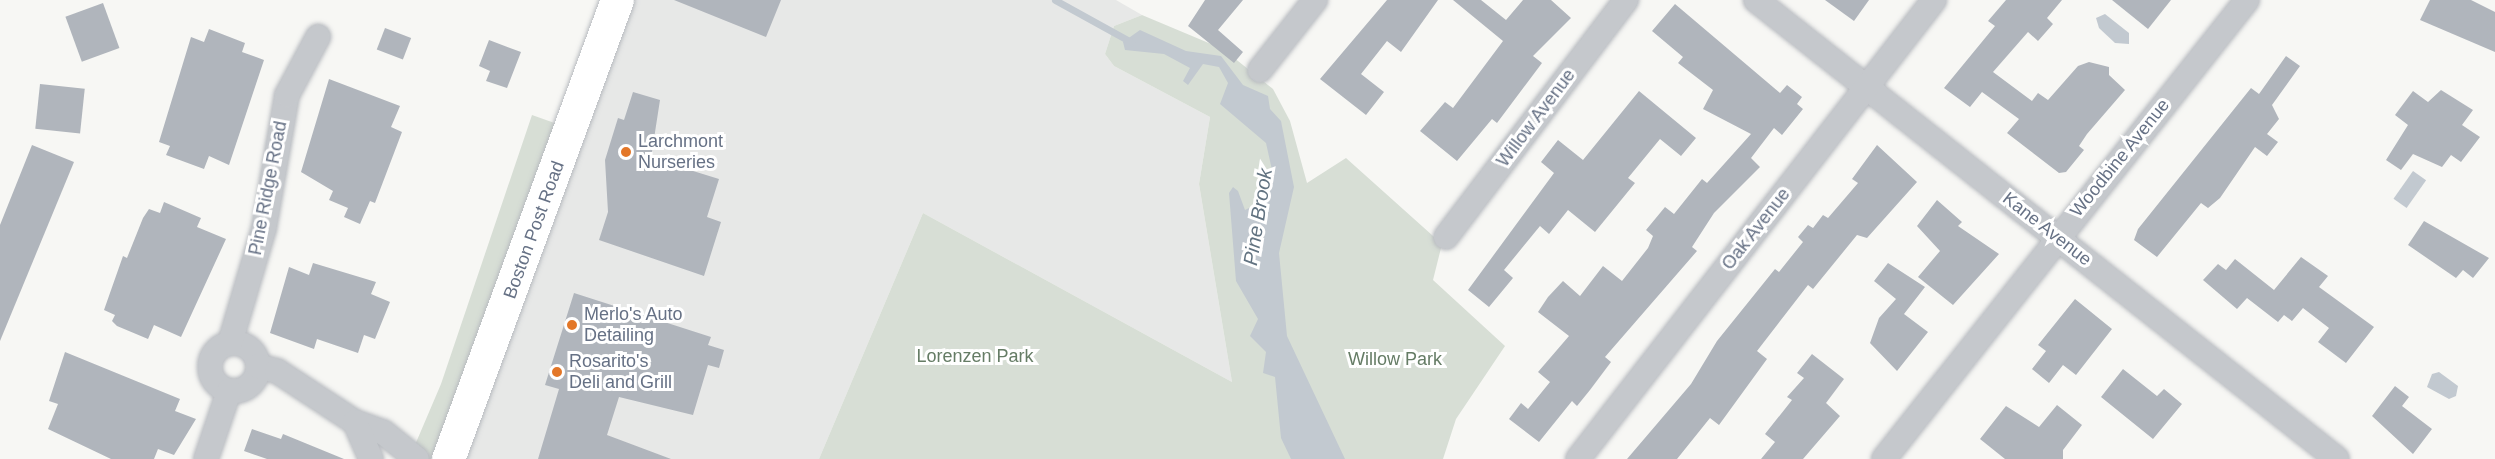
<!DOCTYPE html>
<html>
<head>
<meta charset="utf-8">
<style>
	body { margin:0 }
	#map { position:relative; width:2495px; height:459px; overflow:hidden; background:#f7f7f4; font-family:Arial,sans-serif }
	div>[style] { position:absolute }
	.built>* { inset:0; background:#e7e8e7 }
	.green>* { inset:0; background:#d7ded5 }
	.water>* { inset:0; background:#c2c9d0; transform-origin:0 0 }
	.stream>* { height:7px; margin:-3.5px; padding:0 3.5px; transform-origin:3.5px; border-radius:3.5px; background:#c2c9d0 }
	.building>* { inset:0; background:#b0b5bc; transform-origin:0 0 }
	.roads { filter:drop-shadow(0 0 2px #b8bbc0) drop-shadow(0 0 2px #b8bbc0) }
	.minor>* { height:24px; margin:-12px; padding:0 12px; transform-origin:12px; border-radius:12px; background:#c5c8cc }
	.minor>.ring { margin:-12px; padding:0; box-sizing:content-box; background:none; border:24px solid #c5c8cc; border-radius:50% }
	.primary>* { height:33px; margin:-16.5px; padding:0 16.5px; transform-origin:16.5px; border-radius:16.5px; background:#fff }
	.dots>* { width:16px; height:16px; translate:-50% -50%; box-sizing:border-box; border:3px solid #fff; border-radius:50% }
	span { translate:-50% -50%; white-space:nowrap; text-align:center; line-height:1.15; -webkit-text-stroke:6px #fff; paint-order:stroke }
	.street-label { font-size:18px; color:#667185 }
	.poi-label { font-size:18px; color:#667185 }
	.left { translate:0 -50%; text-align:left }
	.park-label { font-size:18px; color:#657c65 }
	.water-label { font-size:20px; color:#627381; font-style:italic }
</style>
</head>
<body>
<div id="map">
	<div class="built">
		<div style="clip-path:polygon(626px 0,1116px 0,1142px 15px,1114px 26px,1105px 54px,1114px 66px,1210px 117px,1199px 184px,1232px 382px,923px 213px,819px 459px,453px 459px)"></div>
	</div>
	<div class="green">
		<div style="clip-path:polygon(1142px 15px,1223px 49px,1273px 89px,1290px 121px,1307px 183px,1346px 158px,1442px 244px,1433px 280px,1505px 346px,1456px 419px,1443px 459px,819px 459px,923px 213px,1232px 382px,1199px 184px,1210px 117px,1114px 66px,1105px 54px,1114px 26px)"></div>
		<div style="clip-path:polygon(532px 115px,577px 131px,453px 459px,409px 459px,441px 384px)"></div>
	</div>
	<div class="water">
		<div style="clip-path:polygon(2105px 14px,2129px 33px,2129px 44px,2115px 43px,2099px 28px,2096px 18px)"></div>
		<div style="clip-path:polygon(1140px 30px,1186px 51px,1221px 56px,1243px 85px,1268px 96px,1270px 109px,1281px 121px,1294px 187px,1279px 253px,1287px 336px,1345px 459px,1291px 459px,1281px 438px,1275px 377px,1263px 373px,1266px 352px,1250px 336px,1258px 319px,1236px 281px,1229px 193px,1233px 187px,1238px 191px,1245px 210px,1267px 199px,1264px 193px,1272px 170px,1266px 143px,1220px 104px,1228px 83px,1219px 67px,1203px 64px,1188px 85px,1183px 81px,1190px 68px,1164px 54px,1125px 50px,1123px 42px)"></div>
		<div style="left:2413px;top:171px;width:16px;height:34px;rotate:35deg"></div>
		<div style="clip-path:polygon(2439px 372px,2458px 386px,2456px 396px,2449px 399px,2427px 387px,2432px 374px)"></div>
	</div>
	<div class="stream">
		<div style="left:1055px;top:0;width:87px;rotate:28.9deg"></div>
	</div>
	<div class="building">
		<div style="clip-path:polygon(674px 0,781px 0,766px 37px)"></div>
		<div style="clip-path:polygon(1205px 0,1243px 0,1218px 30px,1243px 52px,1234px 63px,1188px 26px)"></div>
		<div style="clip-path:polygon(1387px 0,1438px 0,1401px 52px,1387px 41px,1361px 74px,1384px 92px,1366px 115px,1320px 79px)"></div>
		<div style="clip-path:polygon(1453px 0,1481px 0,1506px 20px,1523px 0,1551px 0,1571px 18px,1533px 56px,1542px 63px,1497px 123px,1492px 119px,1457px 161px,1420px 131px,1445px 102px,1453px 108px,1503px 41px)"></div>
		<div style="clip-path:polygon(1825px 0,1869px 0,1854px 21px)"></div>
		<div style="clip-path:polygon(2006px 0,2062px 0,2047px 18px,2053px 24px,2038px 41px,2028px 32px,1993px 72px,2032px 101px,2038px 93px,2048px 100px,2078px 66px,2089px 62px,2109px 67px,2109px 75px,2125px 90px,2087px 134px,2079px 146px,2084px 150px,2066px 172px,2059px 173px,2007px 133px,2019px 119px,1982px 92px,1970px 107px,1944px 88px,1995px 26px,1988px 21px)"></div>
		<div style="clip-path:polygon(2112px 0,2171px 0,2148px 29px)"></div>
		<div style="clip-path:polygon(2430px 0,2471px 0,2495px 12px,2495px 52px,2420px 20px)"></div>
		<div style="left:103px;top:3px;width:48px;height:40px;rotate:70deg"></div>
		<div style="clip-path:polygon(1675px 4px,1780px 93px,1787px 85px,1802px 97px,1797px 104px,1803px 109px,1782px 135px,1774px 128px,1751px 158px,1760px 167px,1714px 213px,1692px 247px,1697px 251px,1605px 357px,1611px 362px,1590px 390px,1577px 406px,1572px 401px,1539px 442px,1509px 419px,1521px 403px,1528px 409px,1550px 382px,1538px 372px,1569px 336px,1538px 312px,1548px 297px,1563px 281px,1580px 296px,1603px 266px,1622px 281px,1648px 248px,1653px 236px,1646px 230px,1665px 207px,1674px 214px,1702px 179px,1707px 183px,1751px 134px,1703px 109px,1713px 90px,1678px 63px,1683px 57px,1652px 31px)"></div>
		<div style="left:385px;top:28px;width:28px;height:23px;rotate:21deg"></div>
		<div style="clip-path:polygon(209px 29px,245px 43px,242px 52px,264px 60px,229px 165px,209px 156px,204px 169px,166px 155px,170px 146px,159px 142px,191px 37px,204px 42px)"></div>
		<div style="clip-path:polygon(489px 40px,521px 52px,507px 88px,486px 81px,490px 71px,479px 66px)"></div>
		<div style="clip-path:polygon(2286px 56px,2300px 66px,2272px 105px,2279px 119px,2267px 134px,2278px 142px,2267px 156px,2255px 147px,2220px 198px,2208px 208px,2201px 203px,2157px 257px,2134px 240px,2138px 229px,2251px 88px,2259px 94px)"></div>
		<div style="clip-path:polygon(329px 79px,400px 106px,391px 127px,402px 132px,375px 203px,370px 201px,360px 224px,344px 217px,348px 208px,329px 200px,333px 191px,301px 172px)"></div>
		<div style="left:40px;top:84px;width:45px;height:45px;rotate:6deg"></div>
		<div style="clip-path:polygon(2441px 90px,2473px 110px,2462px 125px,2480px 137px,2461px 162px,2451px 155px,2442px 167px,2413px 154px,2401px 170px,2386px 160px,2408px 125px,2395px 115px,2413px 91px,2428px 102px)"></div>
		<div style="clip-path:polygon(1639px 91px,1696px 138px,1681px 156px,1660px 139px,1628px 178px,1635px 183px,1595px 232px,1568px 210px,1549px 234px,1540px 226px,1504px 270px,1513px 278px,1489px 307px,1468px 290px,1554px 173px,1541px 162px,1558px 140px,1583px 160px)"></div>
		<div style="clip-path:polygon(633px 92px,660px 100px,651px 158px,719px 179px,707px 217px,721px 222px,704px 276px,599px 240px,608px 212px,605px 160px,618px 118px,624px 120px)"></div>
		<div style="clip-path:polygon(32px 145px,74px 162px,0 341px,0 225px)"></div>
		<div style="clip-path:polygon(1877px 145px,1917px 182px,1867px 238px,1857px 235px,1813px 289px,1808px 285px,1757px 351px,1767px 359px,1719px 425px,1710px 418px,1677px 459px,1627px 459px,1691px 384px,1717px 341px,1775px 269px,1779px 272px,1803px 242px,1798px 237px,1808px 225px,1813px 228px,1823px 215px,1828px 218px,1858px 183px,1852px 179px)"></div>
		<div style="clip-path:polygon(1937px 200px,1962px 222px,1958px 226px,1999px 254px,1953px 305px,1918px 277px,1940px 251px,1917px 226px)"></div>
		<div style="clip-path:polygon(164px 202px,201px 218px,197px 227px,226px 239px,181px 337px,154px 325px,148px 339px,117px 326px,112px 321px,115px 315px,104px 310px,123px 256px,127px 258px,143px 218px,149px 209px,160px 213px)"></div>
		<div style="clip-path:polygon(2424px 221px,2489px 258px,2473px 278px,2463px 270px,2456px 278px,2408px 245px)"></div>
		<div style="clip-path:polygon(2301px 257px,2328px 276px,2319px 287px,2374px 327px,2346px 363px,2318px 342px,2329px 328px,2303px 308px,2292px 321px,2284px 315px,2278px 322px,2247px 298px,2237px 309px,2203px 280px,2218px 264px,2226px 270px,2235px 259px,2274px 290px)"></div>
		<div style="clip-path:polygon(313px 263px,376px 282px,371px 294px,390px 302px,375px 339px,364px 335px,358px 353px,317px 339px,314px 349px,270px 333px,289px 267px,309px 275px)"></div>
		<div style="clip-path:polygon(1888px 263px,1925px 287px,1904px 314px,1928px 332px,1897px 371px,1870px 343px,1879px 318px,1896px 299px,1874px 281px)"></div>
		<div style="clip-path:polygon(574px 293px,711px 337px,708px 345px,724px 350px,719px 368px,708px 365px,693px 415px,619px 397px,607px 435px,671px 459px,538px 459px,559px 389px,545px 385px)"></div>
		<div style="clip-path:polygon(2075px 299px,2112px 329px,2076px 375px,2063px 365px,2049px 383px,2032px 369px,2046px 351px,2038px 345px)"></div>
		<div style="clip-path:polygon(65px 352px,180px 399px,175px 411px,196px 419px,174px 455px,158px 449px,154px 459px,111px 459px,48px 429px,58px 404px,49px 401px)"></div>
		<div style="clip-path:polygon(1812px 354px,1844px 379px,1826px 403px,1840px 416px,1803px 459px,1761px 459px,1775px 442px,1765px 434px,1792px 400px,1787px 397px,1804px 378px,1797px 373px)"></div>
		<div style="clip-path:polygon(2123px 369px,2157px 396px,2164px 389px,2182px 404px,2153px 439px,2101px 397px)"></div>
		<div style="clip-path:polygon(2395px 386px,2409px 397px,2402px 406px,2432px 429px,2413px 454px,2372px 416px)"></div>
		<div style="clip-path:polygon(2057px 405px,2082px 425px,2063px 450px,2063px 459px,2005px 459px,1980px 439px,2006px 406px,2039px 427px)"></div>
		<div style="clip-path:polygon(252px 429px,281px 439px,283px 434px,344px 459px,267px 459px,244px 451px)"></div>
	</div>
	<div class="roads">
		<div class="minor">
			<div style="left:1756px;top:0;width:740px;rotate:38.31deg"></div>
			<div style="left:1260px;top:70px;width:89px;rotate:-51.8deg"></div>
			<div style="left:1446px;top:237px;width:298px;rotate:-52.8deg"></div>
			<div class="ring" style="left:210px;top:343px;width:24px;height:24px"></div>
			<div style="left:230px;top:343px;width:120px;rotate:-73.5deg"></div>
			<div style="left:264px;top:228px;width:135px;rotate:-80.2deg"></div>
			<div style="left:287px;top:95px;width:66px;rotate:-61.9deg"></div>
			<div style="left:258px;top:366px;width:20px;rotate:15deg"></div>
			<div style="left:277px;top:371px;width:93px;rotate:33.2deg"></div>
			<div style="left:355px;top:422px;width:30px;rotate:20deg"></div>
			<div style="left:383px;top:432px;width:43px;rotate:38.5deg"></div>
			<div style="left:355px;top:422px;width:40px;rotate:66.6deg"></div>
			<div style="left:206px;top:459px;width:72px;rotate:-71.3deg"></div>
			<div style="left:1578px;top:459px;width:581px;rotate:-52.2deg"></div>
			<div style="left:1884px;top:459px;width:585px;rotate:-51.66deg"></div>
		</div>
		<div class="primary">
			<div style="left:448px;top:459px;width:489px;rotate:-69.8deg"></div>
		</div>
	</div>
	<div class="dots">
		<div style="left:626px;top:152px;background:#e37728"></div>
		<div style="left:572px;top:325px;background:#e37728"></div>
		<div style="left:557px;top:372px;background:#e37728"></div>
	</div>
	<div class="street-label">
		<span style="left:1536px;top:118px;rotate:-53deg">Willow Avenue</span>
		<span style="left:2120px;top:158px;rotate:-51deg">Woodbine Avenue</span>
		<span style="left:268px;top:188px;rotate:-79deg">Pine Ridge Road</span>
		<span style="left:1756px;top:229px;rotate:-52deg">Oak Avenue</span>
		<span style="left:2047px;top:229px;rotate:38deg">Kane Avenue</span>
		<span style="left:534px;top:230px;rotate:-70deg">Boston Post Road</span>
	</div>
	<div class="poi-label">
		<span class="left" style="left:638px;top:152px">Larchmont<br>Nurseries</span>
		<span class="left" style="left:584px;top:325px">Merlo's Auto<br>Detailing</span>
		<span class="left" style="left:569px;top:372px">Rosarito's<br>Deli and Grill</span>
	</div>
	<div class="park-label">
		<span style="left:975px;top:356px">Lorenzen Park</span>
		<span style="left:1395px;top:359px">Willow Park</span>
	</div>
	<div class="water-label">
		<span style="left:1258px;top:217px;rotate:-81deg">Pine Brook</span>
	</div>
</div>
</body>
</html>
